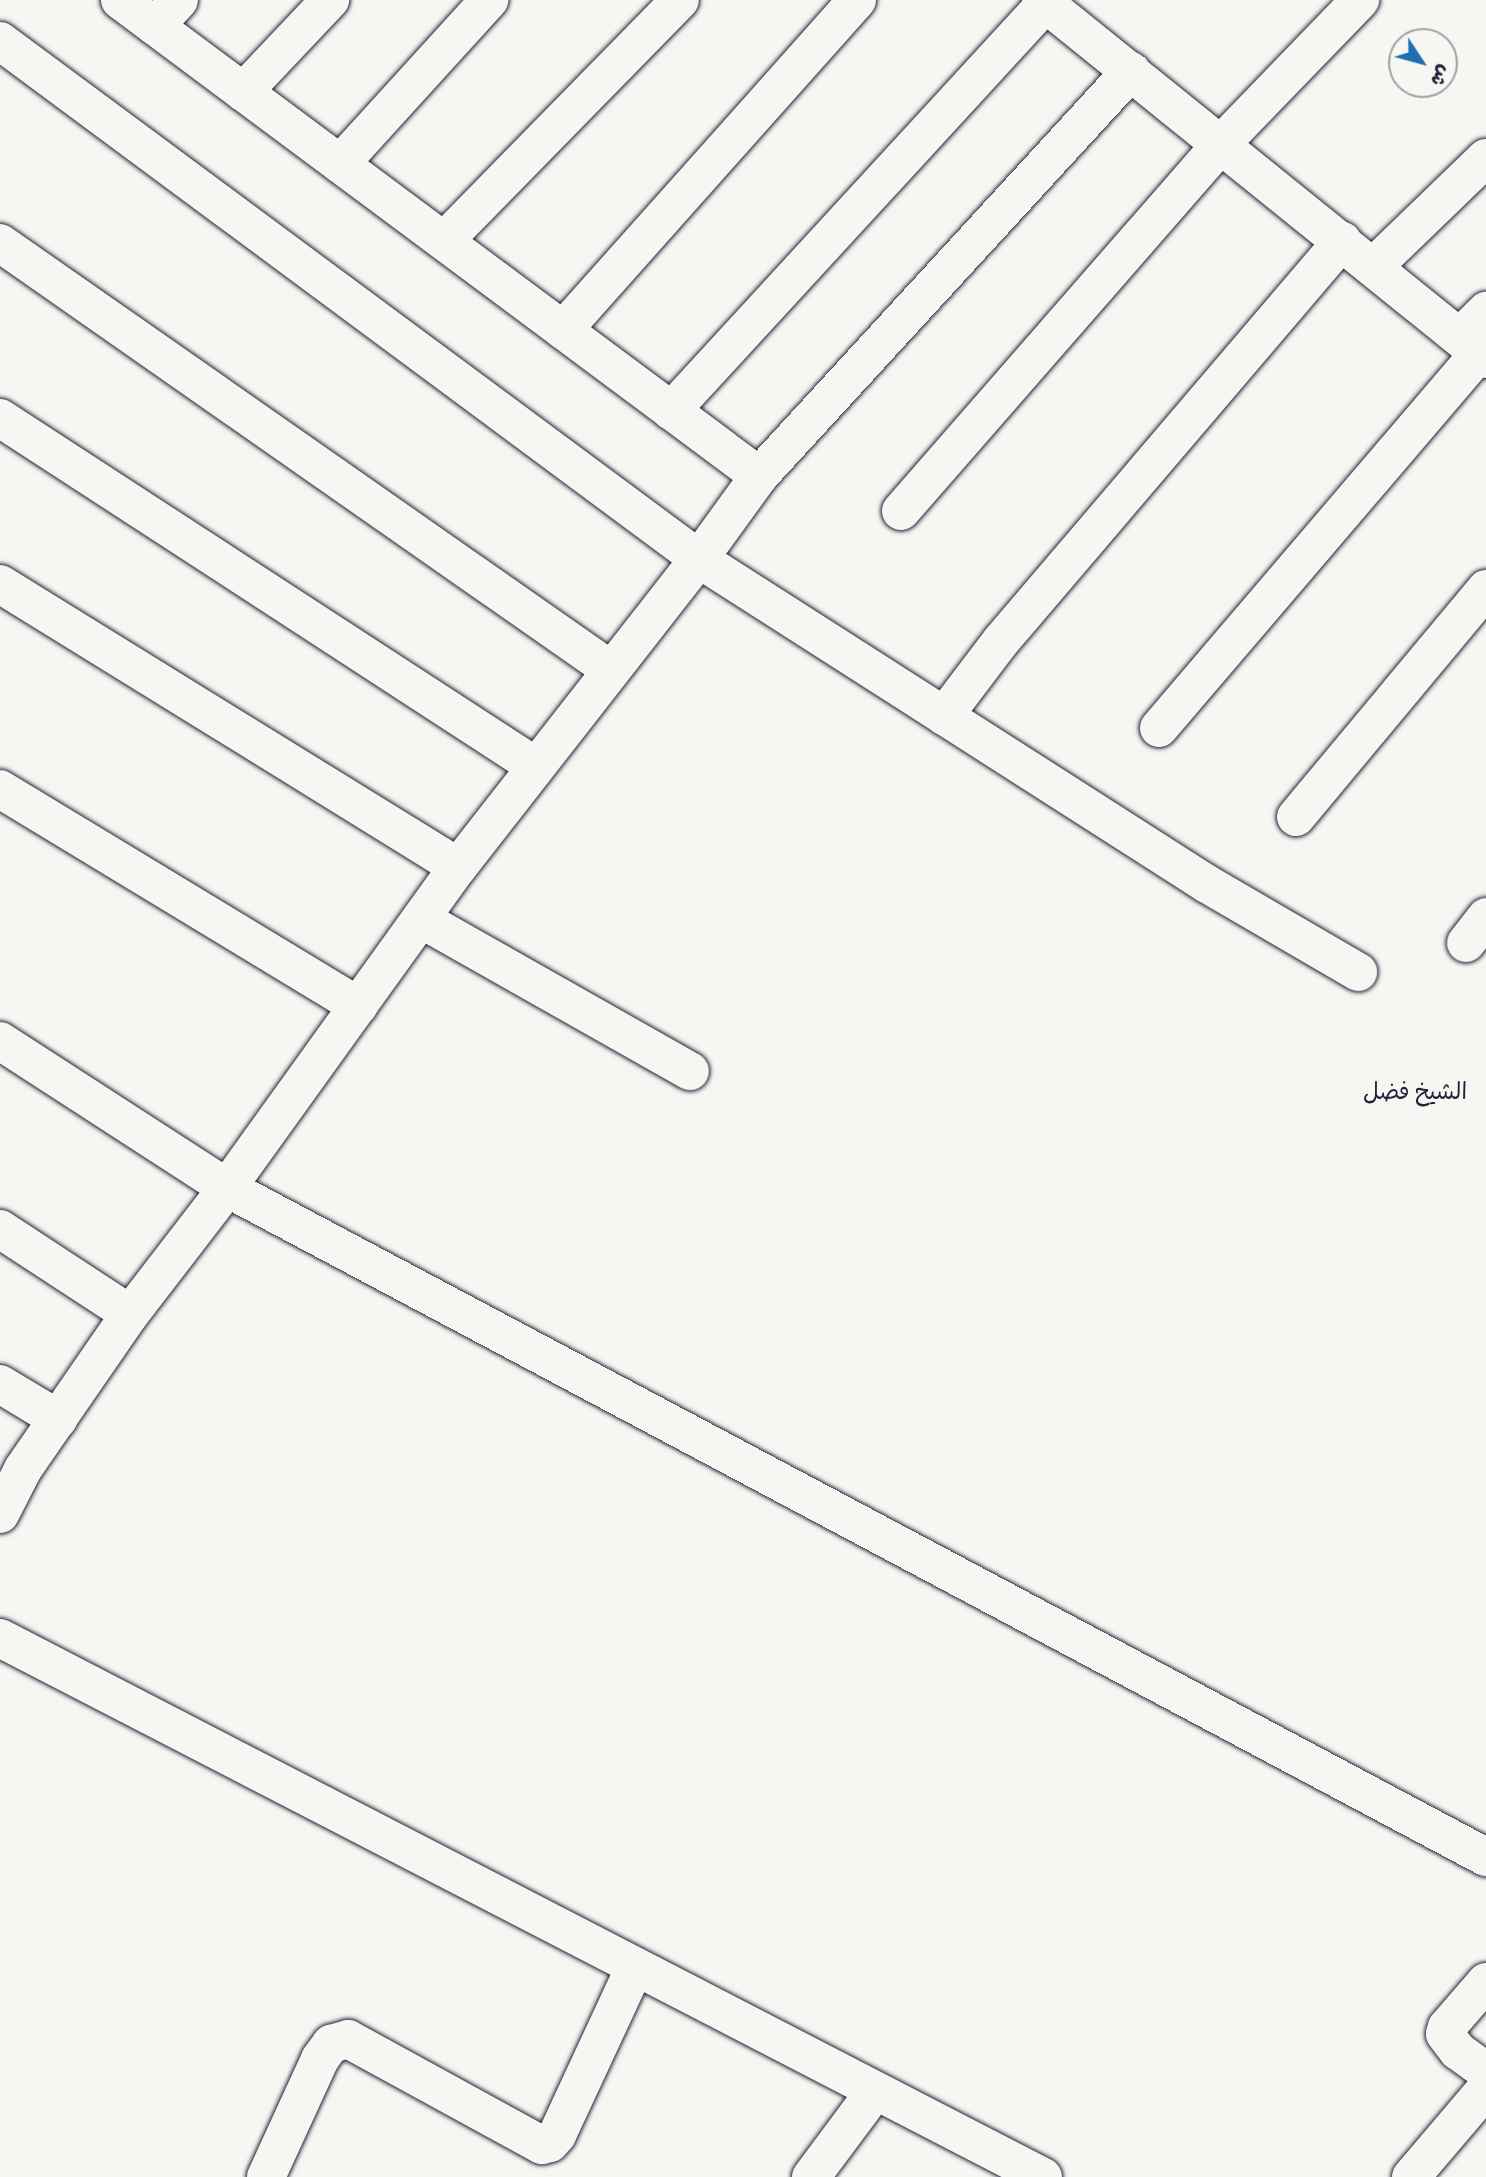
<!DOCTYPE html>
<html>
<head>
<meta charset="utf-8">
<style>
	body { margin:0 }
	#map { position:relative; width:1486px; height:2177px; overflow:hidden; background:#f6f6f2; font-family:"Gochi Hand","Playpen Sans Arabic",sans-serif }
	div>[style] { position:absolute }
	.roads { filter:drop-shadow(0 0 2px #22223b) drop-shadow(0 0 2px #22223b) }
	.minor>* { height:38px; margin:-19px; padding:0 19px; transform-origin:19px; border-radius:19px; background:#f6f6f2 }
	.secondary>* { height:38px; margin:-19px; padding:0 19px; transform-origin:19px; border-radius:19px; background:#f6f6f2 }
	span { translate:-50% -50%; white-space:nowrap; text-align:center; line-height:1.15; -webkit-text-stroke:7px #f6f6f2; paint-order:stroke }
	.quarter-label { font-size:23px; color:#22223b }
	.north { position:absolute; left:1388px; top:28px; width:70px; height:70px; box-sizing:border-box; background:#f6f6f2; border:2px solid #a1a1a9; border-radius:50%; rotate:126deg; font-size:19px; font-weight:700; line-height:28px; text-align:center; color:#22223b }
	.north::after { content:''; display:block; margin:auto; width:24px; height:32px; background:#1f6fb2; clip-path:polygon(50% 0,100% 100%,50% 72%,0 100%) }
</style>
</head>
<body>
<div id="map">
	<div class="roads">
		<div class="minor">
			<div style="left:120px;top:0;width:797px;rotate:36.68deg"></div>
			<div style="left:1041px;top:0;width:572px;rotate:38.89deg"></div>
			<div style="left:155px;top:26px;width:35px;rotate:-47deg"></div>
			<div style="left:0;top:41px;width:870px;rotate:36.54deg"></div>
			<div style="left:699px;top:559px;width:603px;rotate:32.61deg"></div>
			<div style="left:1207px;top:884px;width:175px;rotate:30.2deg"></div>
			<div style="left:243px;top:92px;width:127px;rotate:-46.6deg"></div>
			<div style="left:340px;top:164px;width:222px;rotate:-47.7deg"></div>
			<div style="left:444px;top:241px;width:337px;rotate:-45.6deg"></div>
			<div style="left:0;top:243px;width:745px;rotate:34.95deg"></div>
			<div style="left:1373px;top:267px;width:157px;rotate:-44deg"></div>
			<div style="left:563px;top:330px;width:442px;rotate:-48.3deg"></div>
			<div style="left:1460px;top:337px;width:37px;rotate:-45deg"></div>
			<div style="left:671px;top:411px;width:554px;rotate:-47.41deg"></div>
			<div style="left:0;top:418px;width:638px;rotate:33.04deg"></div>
			<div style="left:901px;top:511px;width:488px;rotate:-48.9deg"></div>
			<div style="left:1222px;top:143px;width:199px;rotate:-46deg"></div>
			<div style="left:0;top:584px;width:538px;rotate:31.71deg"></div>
			<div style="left:944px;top:716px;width:94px;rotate:-52.8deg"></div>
			<div style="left:1001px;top:641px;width:526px;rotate:-49.55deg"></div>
			<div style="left:1159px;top:728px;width:493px;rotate:-49.5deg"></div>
			<div style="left:0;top:789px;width:419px;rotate:31.2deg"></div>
			<div style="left:1296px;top:817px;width:297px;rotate:-50.2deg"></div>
			<div style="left:421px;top:919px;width:309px;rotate:29.5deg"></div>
			<div style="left:1466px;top:943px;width:33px;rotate:-52deg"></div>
			<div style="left:0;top:1041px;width:270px;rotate:32.9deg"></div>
			<div style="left:227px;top:1188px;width:1426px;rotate:27.99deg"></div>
			<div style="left:0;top:1229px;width:155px;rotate:33.2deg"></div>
			<div style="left:0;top:1384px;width:68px;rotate:31.1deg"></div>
			<div style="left:0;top:1514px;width:51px;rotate:-62.9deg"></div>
			<div style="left:23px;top:1469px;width:188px;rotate:-55.4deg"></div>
			<div style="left:130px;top:1314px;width:159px;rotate:-52.4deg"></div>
			<div style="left:227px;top:1188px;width:395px;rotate:-54.3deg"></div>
			<div style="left:458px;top:867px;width:391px;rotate:-52deg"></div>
			<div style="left:699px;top:559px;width:102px;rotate:-54.1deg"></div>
			<div style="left:759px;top:476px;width:550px;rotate:-47.43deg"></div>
			<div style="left:1486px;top:1982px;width:60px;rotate:130.9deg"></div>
			<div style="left:1447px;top:2027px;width:7px;rotate:106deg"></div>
			<div style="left:1445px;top:2034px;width:21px;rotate:53deg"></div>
			<div style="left:1458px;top:2051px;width:34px;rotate:36deg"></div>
			<div style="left:266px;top:2177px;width:130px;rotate:-65.4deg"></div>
			<div style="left:320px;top:2059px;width:19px;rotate:-54deg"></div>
			<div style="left:331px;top:2044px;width:18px;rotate:-16deg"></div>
			<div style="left:348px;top:2039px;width:221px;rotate:28.7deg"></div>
			<div style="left:542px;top:2145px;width:8px;rotate:-14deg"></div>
			<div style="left:550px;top:2143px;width:11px;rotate:-49deg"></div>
			<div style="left:557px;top:2135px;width:185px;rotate:-65.1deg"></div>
			<div style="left:811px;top:2177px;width:107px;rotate:-53.3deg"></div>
			<div style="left:1411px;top:2177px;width:116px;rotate:-49.6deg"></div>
		</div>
		<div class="secondary">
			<div style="left:0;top:1638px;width:1174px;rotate:27.33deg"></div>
		</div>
	</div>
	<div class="quarter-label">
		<span style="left:1415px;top:1095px">الشيخ فضل</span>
	</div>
	<div class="north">ش</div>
</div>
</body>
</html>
